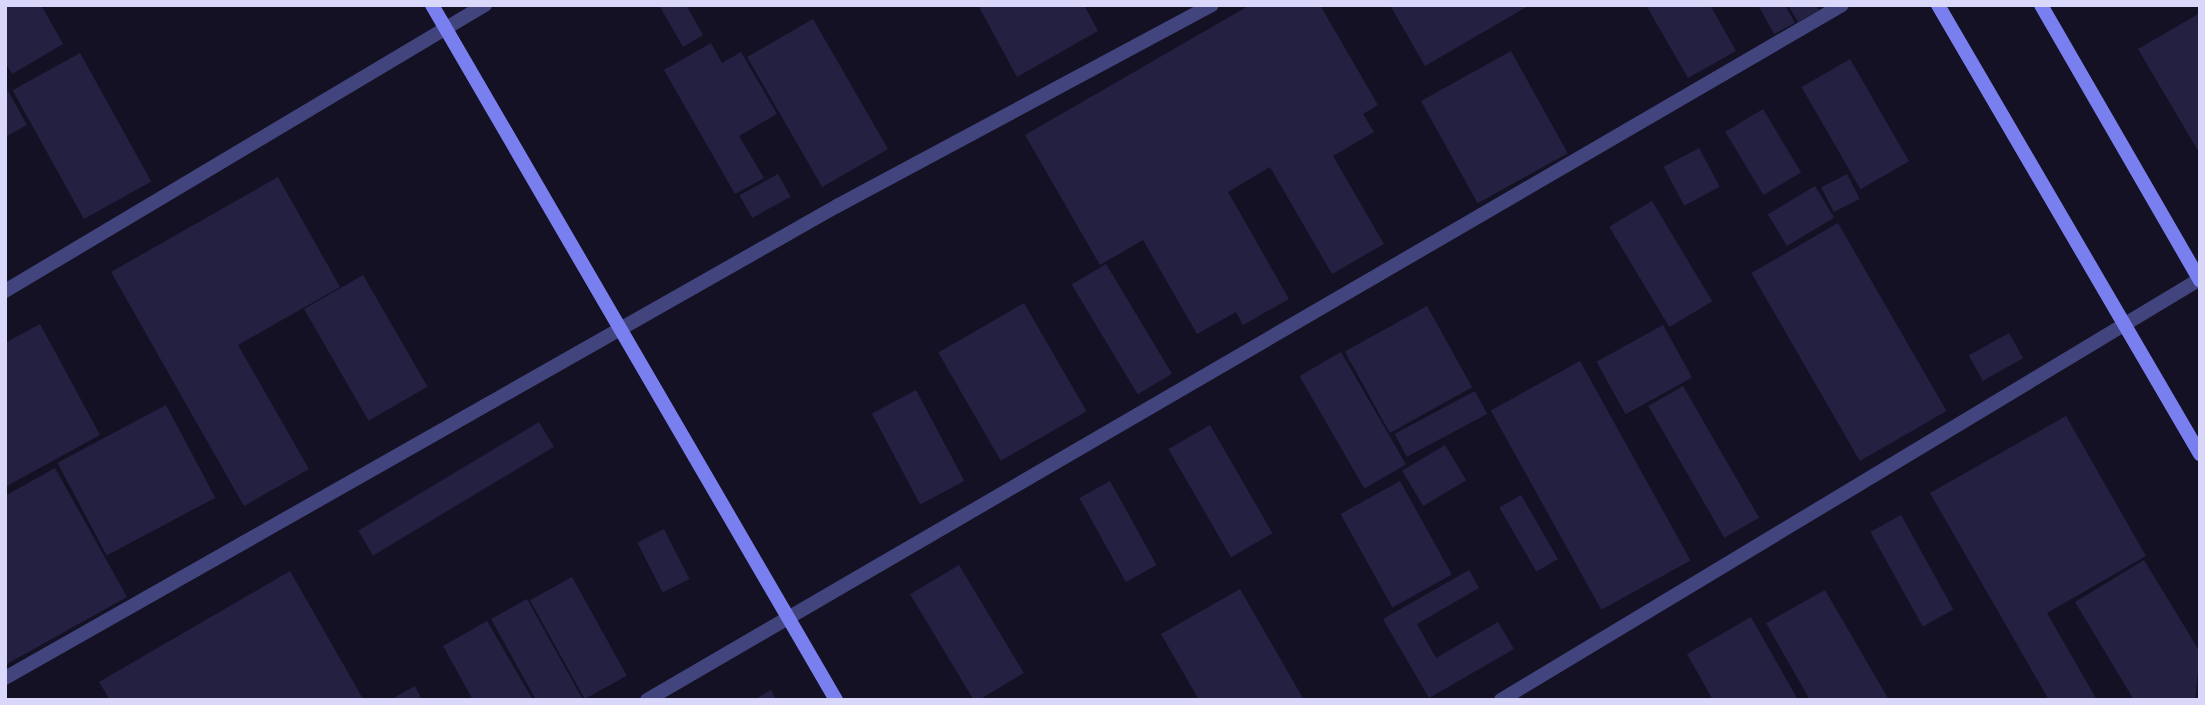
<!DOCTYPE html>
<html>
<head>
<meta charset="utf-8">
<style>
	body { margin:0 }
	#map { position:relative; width:2205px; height:705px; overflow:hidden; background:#131123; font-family:Signika,sans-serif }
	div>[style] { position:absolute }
	.building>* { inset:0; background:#242042; transform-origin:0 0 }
	.street>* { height:14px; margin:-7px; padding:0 7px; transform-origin:7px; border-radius:7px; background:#42447d }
	.secondary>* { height:14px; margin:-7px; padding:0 7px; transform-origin:7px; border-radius:7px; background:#7a7fef }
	span { translate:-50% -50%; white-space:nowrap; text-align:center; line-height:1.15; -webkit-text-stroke:7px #131123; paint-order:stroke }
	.frame { position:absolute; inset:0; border:7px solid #dad8fa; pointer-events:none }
</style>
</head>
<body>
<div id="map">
	<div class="building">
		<div style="clip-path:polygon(5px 5px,41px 5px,63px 44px,12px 74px,5px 62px)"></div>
		<div style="clip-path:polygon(659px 5px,686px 5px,703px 35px,683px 47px)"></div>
		<div style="clip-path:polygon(978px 5px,1084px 5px,1098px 31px,1017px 77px)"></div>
		<div style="clip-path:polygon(1250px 5px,1320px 5px,1378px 105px,1363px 114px,1374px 132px,1333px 156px,1384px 244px,1332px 274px,1270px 167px,1228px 192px,1289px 299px,1243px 325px,1236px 312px,1197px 334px,1143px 240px,1100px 265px,1025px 135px)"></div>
		<div style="clip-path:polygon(1390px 5px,1530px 5px,1425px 66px)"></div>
		<div style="clip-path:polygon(1646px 5px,1710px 5px,1736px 51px,1688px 78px)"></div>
		<div style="clip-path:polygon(1758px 5px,1785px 5px,1795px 23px,1774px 34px)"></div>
		<div style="clip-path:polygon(1788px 5px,1816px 5px,1819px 10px,1798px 22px)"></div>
		<div style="clip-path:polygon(2200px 13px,2200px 154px,2138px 49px)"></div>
		<div style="left:813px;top:19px;width:150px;height:76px;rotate:60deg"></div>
		<div style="clip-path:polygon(711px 43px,722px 63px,741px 52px,777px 114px,739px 136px,764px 178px,735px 194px,664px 70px)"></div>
		<div style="left:1511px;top:51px;width:117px;height:103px;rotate:61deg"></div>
		<div style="left:80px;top:53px;width:147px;height:77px;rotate:61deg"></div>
		<div style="left:1850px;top:59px;width:118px;height:56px;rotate:60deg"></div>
		<div style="clip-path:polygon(8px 91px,27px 125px,5px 137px,5px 93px)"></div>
		<div style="left:1763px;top:109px;width:74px;height:44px;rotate:59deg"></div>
		<div style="left:1699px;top:148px;width:44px;height:40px;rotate:62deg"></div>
		<div style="left:778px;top:174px;width:26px;height:44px;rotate:61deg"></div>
		<div style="left:1847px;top:174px;width:28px;height:29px;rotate:63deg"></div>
		<div style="clip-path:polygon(278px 177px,340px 287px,238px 345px,309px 469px,244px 506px,111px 272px)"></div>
		<div style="left:1815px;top:186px;width:37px;height:55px;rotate:59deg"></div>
		<div style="left:1652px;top:201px;width:117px;height:50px;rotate:59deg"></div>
		<div style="left:1838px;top:223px;width:217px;height:100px;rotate:60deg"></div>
		<div style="left:1106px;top:264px;width:128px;height:40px;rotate:59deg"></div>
		<div style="left:363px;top:275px;width:129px;height:68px;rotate:60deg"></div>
		<div style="left:1024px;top:303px;width:125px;height:99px;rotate:60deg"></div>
		<div style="left:1427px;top:306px;width:93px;height:94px;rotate:61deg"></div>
		<div style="clip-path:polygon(40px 324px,100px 435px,5px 487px,5px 343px)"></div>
		<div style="left:1663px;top:325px;width:60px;height:76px;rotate:61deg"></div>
		<div style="left:2009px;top:333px;width:29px;height:46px;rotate:61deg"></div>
		<div style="left:1341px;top:352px;width:130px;height:48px;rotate:60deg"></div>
		<div style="left:1580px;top:361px;width:228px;height:102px;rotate:61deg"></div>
		<div style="left:1683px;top:386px;width:152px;height:40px;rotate:60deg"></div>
		<div style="left:916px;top:390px;width:103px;height:50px;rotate:62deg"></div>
		<div style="left:1475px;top:391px;width:26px;height:91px;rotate:62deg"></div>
		<div style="left:166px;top:405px;width:105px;height:123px;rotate:62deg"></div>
		<div style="clip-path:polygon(2066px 416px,2146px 556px,2047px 613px,2097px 700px,2049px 700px,1930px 493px)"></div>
		<div style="left:539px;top:422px;width:29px;height:211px;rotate:59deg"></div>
		<div style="left:1210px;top:425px;width:125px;height:48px;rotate:60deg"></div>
		<div style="left:1445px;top:445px;width:41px;height:50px;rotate:59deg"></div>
		<div style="clip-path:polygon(55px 468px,127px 597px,5px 665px,5px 496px)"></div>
		<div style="left:1110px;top:481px;width:96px;height:35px;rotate:61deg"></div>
		<div style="left:1400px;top:481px;width:107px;height:68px;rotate:61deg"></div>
		<div style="left:1521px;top:495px;width:74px;height:25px;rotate:60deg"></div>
		<div style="left:1901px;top:515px;width:108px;height:35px;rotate:61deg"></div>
		<div style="left:664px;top:529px;width:56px;height:30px;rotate:63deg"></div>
		<div style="clip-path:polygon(2144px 560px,2200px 652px,2195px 700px,2134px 700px,2075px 602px)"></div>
		<div style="left:959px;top:565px;width:126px;height:57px;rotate:59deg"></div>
		<div style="clip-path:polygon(1469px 570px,1479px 588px,1417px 624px,1436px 658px,1498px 622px,1514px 649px,1429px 698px,1383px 619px)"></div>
		<div style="clip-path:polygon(290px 571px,363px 699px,110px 700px,99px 682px)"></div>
		<div style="left:572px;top:577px;width:113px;height:48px;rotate:61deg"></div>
		<div style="clip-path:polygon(1240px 589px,1304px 700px,1199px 700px,1161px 634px)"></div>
		<div style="clip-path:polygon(1825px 590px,1889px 700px,1810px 700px,1766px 623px)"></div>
		<div style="clip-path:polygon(527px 599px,583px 700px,536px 700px,491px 619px)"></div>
		<div style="clip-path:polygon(1751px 617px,1798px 700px,1713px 700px,1687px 654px)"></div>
		<div style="clip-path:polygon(487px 621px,533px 700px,473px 700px,443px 646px)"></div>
		<div style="clip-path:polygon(415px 686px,422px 700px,390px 700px)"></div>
		<div style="clip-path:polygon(771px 690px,776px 700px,754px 700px)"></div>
	</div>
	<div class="street">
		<div style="left:5px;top:291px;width:559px;rotate:-30.79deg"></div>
		<div style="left:5px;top:678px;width:957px;rotate:-29.57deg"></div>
		<div style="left:837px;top:206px;width:425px;rotate:-28.2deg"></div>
		<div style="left:647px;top:700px;width:1382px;rotate:-30.18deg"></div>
		<div style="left:1501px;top:700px;width:816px;rotate:-31.06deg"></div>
	</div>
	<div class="secondary">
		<div style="left:432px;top:5px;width:804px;rotate:59.83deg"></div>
		<div style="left:1938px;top:5px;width:520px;rotate:59.74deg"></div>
		<div style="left:2041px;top:5px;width:318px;rotate:60deg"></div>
	</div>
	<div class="frame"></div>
</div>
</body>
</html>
